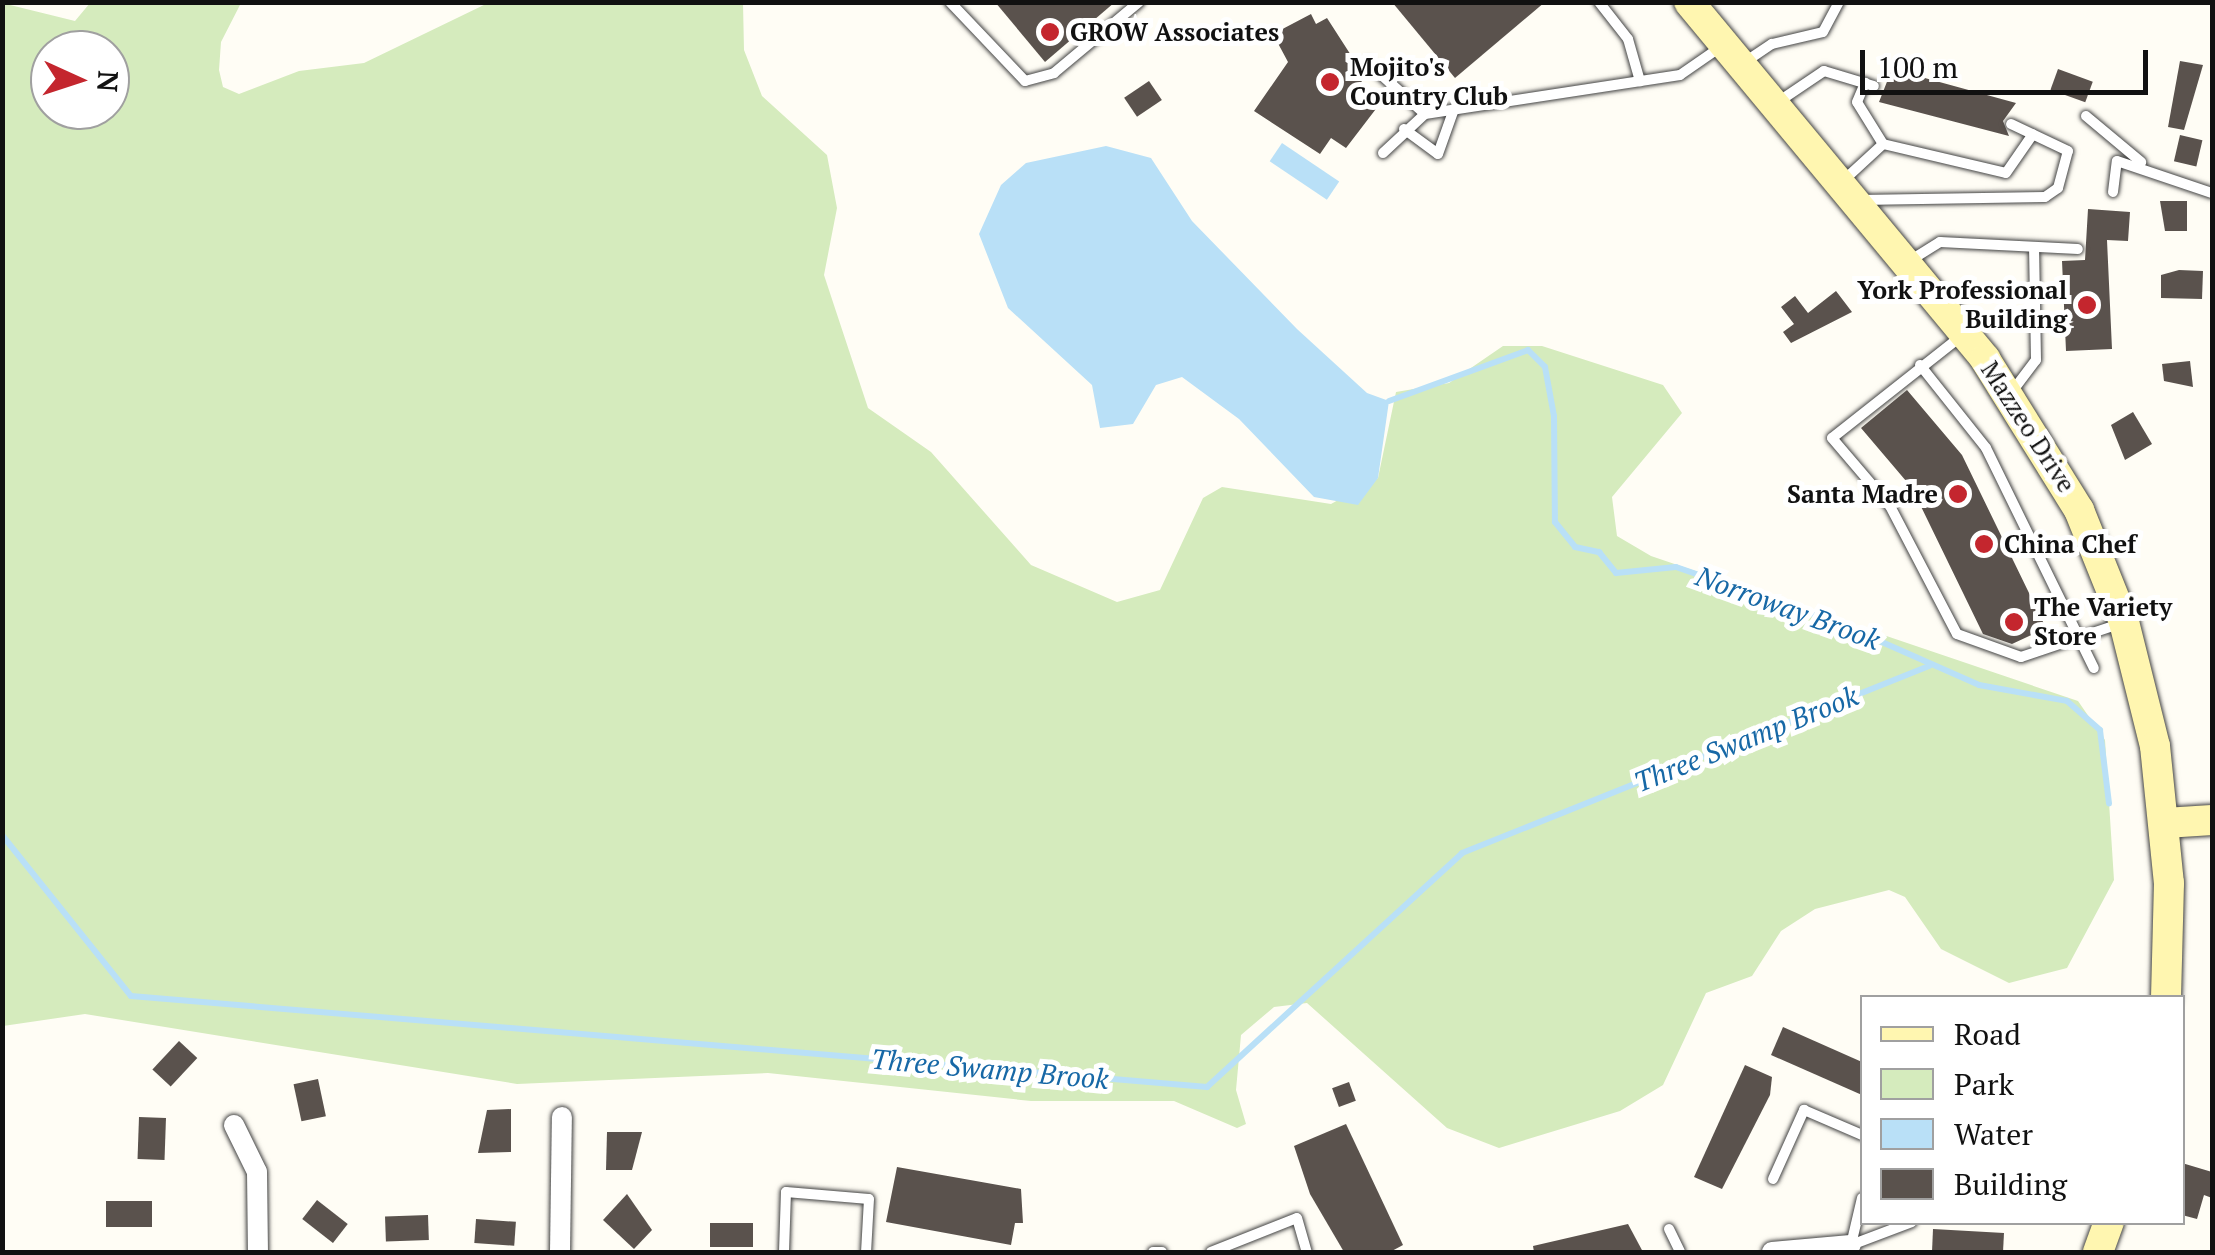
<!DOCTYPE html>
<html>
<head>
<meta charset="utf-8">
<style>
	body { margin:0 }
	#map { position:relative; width:2215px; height:1255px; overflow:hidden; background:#fffdf5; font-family:"PT Serif",serif }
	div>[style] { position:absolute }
	.green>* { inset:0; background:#d5ebbd }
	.water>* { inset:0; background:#b9e0f7; transform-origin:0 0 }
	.stream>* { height:6px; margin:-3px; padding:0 3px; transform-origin:3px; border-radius:3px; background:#b9e0f7 }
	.building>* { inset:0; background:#5a524d; transform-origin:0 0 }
	.roads { filter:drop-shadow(0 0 2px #444) drop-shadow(0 0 2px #444) }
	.service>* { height:10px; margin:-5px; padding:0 5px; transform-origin:5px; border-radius:5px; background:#fff }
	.minor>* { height:20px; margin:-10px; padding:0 10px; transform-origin:10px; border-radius:10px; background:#fff }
	.secondary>* { height:30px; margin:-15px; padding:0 15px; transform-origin:15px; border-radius:15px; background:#fff6b0 }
	.dots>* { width:28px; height:28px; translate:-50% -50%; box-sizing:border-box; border:5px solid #fff; border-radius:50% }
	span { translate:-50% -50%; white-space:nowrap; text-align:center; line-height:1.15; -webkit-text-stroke:10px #fff; paint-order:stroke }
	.poi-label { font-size:25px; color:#111; font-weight:700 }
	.left { translate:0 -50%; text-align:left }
	.right { translate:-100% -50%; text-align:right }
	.street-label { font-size:25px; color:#111 }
	.water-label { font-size:28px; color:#1768a6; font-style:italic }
	.frame { position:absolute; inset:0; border:5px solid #111; pointer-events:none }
	.legend { position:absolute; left:1860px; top:995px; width:325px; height:230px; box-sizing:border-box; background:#fff; border:2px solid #a0a0a0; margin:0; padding:12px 18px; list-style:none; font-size:30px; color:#111 }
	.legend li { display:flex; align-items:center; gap:20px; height:50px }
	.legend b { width:50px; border:2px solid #a0a0a0 }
	.north { position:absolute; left:30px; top:30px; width:100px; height:100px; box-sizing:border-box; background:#fff; border:2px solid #a0a0a0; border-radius:50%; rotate:93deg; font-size:28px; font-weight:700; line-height:40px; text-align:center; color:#111 }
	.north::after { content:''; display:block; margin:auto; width:35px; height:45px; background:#c4262e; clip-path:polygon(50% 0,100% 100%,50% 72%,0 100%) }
	.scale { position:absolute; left:1860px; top:50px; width:288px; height:45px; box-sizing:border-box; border:5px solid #111; border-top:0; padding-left:12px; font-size:30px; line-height:35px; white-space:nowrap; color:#111; -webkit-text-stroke:8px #fff; paint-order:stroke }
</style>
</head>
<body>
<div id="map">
	<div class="green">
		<div style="clip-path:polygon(evenodd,2px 3px,75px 21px,90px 3px,241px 3px,221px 42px,219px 70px,223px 87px,239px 94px,299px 71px,364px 63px,488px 3px,743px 3px,744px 50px,762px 96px,827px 155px,837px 208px,824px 275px,868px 408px,931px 452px,1031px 565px,1117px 602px,1160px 590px,1203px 498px,1222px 487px,1331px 504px,1378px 478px,1396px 392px,1449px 383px,1503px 346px,1542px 346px,1663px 385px,1682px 413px,1612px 497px,1617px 536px,1651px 556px,2078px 701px,2105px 740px,2114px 880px,2067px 968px,2009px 983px,1941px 949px,1905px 897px,1889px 890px,1815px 909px,1781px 931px,1752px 976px,1706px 993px,1663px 1085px,1620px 1111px,1499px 1148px,1447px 1128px,1307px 1003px,1274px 1007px,1241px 1035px,1236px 1090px,1246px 1124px,1237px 1128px,1174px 1101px,1031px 1101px,768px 1073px,517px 1084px,85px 1014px,3px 1026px,2px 3px,50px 50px,110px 50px,110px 110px,50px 110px,50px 50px)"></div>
	</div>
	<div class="water">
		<div style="left:1282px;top:143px;width:69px;height:22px;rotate:34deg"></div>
		<div style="clip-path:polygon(1106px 146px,1151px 158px,1192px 221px,1297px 329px,1367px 393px,1389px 401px,1378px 478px,1358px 505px,1314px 497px,1239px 419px,1182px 377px,1156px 385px,1133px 424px,1100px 428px,1092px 385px,1008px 308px,979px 234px,1001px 185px,1026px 163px)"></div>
	</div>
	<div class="stream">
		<div style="left:1389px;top:401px;width:148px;rotate:-20.1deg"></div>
		<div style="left:1528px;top:350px;width:24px;rotate:45deg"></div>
		<div style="left:1545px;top:367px;width:50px;rotate:79.6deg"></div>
		<div style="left:1554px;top:416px;width:106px;rotate:89.5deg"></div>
		<div style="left:1555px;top:522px;width:32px;rotate:51deg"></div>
		<div style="left:1575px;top:547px;width:25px;rotate:12deg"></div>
		<div style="left:1599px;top:552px;width:27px;rotate:51deg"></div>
		<div style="left:1616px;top:573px;width:60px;rotate:-5.7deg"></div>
		<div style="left:1676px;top:567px;width:175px;rotate:19.1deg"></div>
		<div style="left:1841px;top:624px;width:151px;rotate:23.8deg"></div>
		<div style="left:1979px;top:685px;width:89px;rotate:10.3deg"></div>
		<div style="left:2067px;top:701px;width:44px;rotate:41.3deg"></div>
		<div style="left:2100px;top:730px;width:74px;rotate:83deg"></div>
		<div style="left:2px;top:835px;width:206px;rotate:51.3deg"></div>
		<div style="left:131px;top:996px;width:1080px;rotate:4.83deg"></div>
		<div style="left:1207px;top:1087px;width:346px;rotate:-42.5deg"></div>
		<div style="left:1462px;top:853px;width:503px;rotate:-21.82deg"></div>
	</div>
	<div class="building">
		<div style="clip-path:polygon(995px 2px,1115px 2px,1045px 62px)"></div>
		<div style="clip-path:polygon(1392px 2px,1545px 2px,1455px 78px)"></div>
		<div style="clip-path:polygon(1311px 14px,1316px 24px,1327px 18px,1365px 77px,1359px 85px,1382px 101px,1346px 148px,1331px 138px,1320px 154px,1254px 111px,1288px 62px,1273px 34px)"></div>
		<div style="clip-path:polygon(2180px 61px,2203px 65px,2184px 130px,2168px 127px)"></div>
		<div style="clip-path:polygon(1892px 69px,2016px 103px,2003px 121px,2009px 136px,1879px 102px)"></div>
		<div style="left:2058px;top:69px;width:37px;height:22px;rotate:20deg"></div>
		<div style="left:1149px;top:81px;width:23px;height:30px;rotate:56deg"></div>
		<div style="left:2180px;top:135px;width:23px;height:27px;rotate:13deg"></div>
		<div style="clip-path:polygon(2160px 201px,2187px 201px,2187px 231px,2165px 231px)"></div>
		<div style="clip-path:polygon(2088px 209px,2130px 212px,2128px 241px,2107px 240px,2112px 349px,2066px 351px,2062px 261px,2085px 260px)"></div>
		<div style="clip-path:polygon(2179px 270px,2203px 271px,2202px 299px,2161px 298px,2161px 275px)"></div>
		<div style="clip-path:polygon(1836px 291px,1852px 312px,1791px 343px,1783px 332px,1794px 324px,1781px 307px,1795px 296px,1808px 313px)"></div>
		<div style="clip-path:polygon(2190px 361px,2193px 387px,2164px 381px,2162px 364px)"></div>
		<div style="clip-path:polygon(1907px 390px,1962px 455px,2046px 628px,2012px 644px,1983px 634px,1912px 488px,1861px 428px)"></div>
		<div style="clip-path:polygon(2133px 412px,2152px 444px,2125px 460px,2111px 425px)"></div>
		<div style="clip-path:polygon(1783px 1027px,1862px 1062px,1862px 1095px,1771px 1055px)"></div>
		<div style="left:179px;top:1041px;width:25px;height:39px;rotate:43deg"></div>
		<div style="clip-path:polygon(1745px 1065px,1772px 1077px,1770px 1095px,1722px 1189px,1694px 1177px)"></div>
		<div style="left:318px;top:1079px;width:38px;height:25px;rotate:78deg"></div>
		<div style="left:1349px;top:1082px;width:20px;height:18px;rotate:70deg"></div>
		<div style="clip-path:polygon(511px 1109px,511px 1152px,478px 1153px,487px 1110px)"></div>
		<div style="left:139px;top:1117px;width:27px;height:42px;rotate:2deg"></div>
		<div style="clip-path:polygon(1346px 1124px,1403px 1245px,1390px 1252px,1344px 1252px,1310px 1194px,1294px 1146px)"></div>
		<div style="clip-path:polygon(607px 1132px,642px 1132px,632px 1170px,606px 1170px)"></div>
		<div style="clip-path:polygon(2182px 1163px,2212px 1172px,2212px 1198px,2204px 1195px,2197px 1219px,2182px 1215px)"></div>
		<div style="clip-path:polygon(897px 1167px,1021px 1189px,1023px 1223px,1015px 1223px,1011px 1245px,886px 1222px)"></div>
		<div style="clip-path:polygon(627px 1194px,652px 1230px,634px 1249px,603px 1220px)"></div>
		<div style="left:317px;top:1200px;width:39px;height:24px;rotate:38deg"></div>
		<div style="left:106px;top:1201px;width:46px;height:26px"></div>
		<div style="left:428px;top:1215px;width:25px;height:43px;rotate:88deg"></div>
		<div style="left:476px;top:1219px;width:40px;height:24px;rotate:4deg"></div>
		<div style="left:710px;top:1223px;width:43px;height:24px"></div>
		<div style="clip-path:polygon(1628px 1224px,1643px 1252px,1534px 1252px,1533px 1246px)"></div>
		<div style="clip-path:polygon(1933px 1229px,2004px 1233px,2003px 1252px,1932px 1252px)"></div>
	</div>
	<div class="roads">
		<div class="service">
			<div style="left:950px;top:2px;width:109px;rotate:46.5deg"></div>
			<div style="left:1025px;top:81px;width:30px;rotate:-15deg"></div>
			<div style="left:1054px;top:73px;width:111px;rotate:-39.9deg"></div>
			<div style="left:1599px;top:2px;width:47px;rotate:51.9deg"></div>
			<div style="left:1628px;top:39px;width:44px;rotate:74.1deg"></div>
			<div style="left:1368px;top:63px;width:76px;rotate:41.8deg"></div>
			<div style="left:1742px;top:64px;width:36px;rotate:-34deg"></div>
			<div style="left:1772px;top:44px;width:52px;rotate:-13.2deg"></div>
			<div style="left:1823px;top:32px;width:34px;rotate:-62deg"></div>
			<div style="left:1775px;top:104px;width:59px;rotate:-34deg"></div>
			<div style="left:1824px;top:71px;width:52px;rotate:16.7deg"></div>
			<div style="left:2086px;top:116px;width:72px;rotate:39.9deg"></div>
			<div style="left:1404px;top:129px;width:42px;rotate:36.3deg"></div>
			<div style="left:1438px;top:154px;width:48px;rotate:-70.4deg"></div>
			<div style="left:1883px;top:144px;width:126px;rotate:13.3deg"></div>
			<div style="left:2006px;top:173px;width:47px;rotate:-55.3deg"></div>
			<div style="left:1383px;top:153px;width:57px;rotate:-42.9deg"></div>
			<div style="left:1425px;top:114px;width:258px;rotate:-8.7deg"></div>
			<div style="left:1680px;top:75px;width:47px;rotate:-34.7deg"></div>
			<div style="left:1844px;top:180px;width:53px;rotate:-42.7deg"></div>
			<div style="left:1883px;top:144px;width:49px;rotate:-121.8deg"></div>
			<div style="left:1857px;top:102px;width:21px;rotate:-67deg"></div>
			<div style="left:2113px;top:192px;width:31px;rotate:-83deg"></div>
			<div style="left:2117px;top:161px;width:100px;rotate:18.6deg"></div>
			<div style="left:1860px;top:200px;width:185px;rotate:-0.9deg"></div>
			<div style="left:2045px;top:197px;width:16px;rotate:-35deg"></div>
			<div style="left:2058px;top:188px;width:38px;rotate:-75deg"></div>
			<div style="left:2068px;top:151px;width:63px;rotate:-154.7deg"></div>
			<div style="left:1911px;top:260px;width:34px;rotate:-32deg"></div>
			<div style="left:1940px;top:242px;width:138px;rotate:2.9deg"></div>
			<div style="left:1960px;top:337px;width:163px;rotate:141.7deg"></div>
			<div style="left:1832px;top:438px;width:89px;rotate:49.5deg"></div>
			<div style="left:1890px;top:506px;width:144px;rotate:62.4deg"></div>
			<div style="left:1957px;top:634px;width:68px;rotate:19.8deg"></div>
			<div style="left:2021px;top:657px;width:107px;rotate:-18.6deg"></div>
			<div style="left:1920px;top:365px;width:106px;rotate:51.5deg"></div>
			<div style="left:1986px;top:448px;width:245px;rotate:63.9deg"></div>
			<div style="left:2011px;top:393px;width:41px;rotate:-52.9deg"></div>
			<div style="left:2036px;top:360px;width:112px;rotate:-91deg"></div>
			<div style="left:1773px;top:1179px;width:76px;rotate:-65.8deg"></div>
			<div style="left:1804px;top:1110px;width:63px;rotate:23.3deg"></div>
			<div style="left:1862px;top:1198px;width:48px;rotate:103.2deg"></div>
			<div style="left:1851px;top:1245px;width:65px;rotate:-20.7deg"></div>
			<div style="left:1669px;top:1229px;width:25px;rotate:64deg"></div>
			<div style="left:784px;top:1252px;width:60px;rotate:-88.1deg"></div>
			<div style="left:786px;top:1192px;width:83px;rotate:4.8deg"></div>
			<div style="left:869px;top:1199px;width:53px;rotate:93.2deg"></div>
			<div style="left:1153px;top:1252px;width:9px"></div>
			<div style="left:1211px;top:1252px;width:92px;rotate:-21.6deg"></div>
			<div style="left:1297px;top:1218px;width:35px;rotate:74deg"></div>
		</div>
		<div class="minor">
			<div style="left:234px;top:1125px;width:52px;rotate:63.9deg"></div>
			<div style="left:257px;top:1172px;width:80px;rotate:89.3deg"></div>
			<div style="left:560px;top:1252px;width:135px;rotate:-89.2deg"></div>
			<div style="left:1772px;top:1252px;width:79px;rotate:-5.1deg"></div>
		</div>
		<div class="secondary">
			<div style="left:1689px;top:2px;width:464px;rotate:50.3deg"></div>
			<div style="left:1985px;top:359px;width:178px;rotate:58.1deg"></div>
			<div style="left:2079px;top:510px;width:121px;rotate:68.1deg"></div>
			<div style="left:2124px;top:622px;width:128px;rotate:76deg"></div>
			<div style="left:2155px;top:746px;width:138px;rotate:84.2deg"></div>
			<div style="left:2169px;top:883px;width:115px;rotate:91.5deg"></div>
			<div style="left:2165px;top:823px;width:47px;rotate:-3.7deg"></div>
			<div style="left:2098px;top:1252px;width:32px;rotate:-70deg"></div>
		</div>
	</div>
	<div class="dots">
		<div style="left:1050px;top:32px;background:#c4262e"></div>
		<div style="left:1330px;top:82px;background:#c4262e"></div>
		<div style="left:2087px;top:305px;background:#c4262e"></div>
		<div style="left:1958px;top:494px;background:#c4262e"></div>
		<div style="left:1984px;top:544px;background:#c4262e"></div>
		<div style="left:2014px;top:622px;background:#c4262e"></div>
	</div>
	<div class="poi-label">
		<span class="left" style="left:1070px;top:32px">GROW Associates</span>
		<span class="left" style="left:1350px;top:82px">Mojito's<br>Country Club</span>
		<span class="right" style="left:2067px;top:305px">York Professional<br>Building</span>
		<span class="right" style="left:1938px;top:494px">Santa Madre</span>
		<span class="left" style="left:2004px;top:544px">China Chef</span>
		<span class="left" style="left:2034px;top:622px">The Variety<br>Store</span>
	</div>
	<div class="street-label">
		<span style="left:2028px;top:427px;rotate:57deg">Mazzeo Drive</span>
	</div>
	<div class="water-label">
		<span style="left:1788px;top:608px;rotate:20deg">Norroway Brook</span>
		<span style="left:1746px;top:739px;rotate:-22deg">Three Swamp Brook</span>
		<span style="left:990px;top:1069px;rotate:5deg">Three Swamp Brook</span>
	</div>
	<div class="frame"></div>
	<ul class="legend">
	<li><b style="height:12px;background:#fff6b0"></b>Road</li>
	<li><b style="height:28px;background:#d5ebbd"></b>Park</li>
	<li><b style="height:28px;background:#b9e0f7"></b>Water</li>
	<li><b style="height:28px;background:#5a524d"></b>Building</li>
	</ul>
	<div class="north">N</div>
	<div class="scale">100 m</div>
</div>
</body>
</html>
